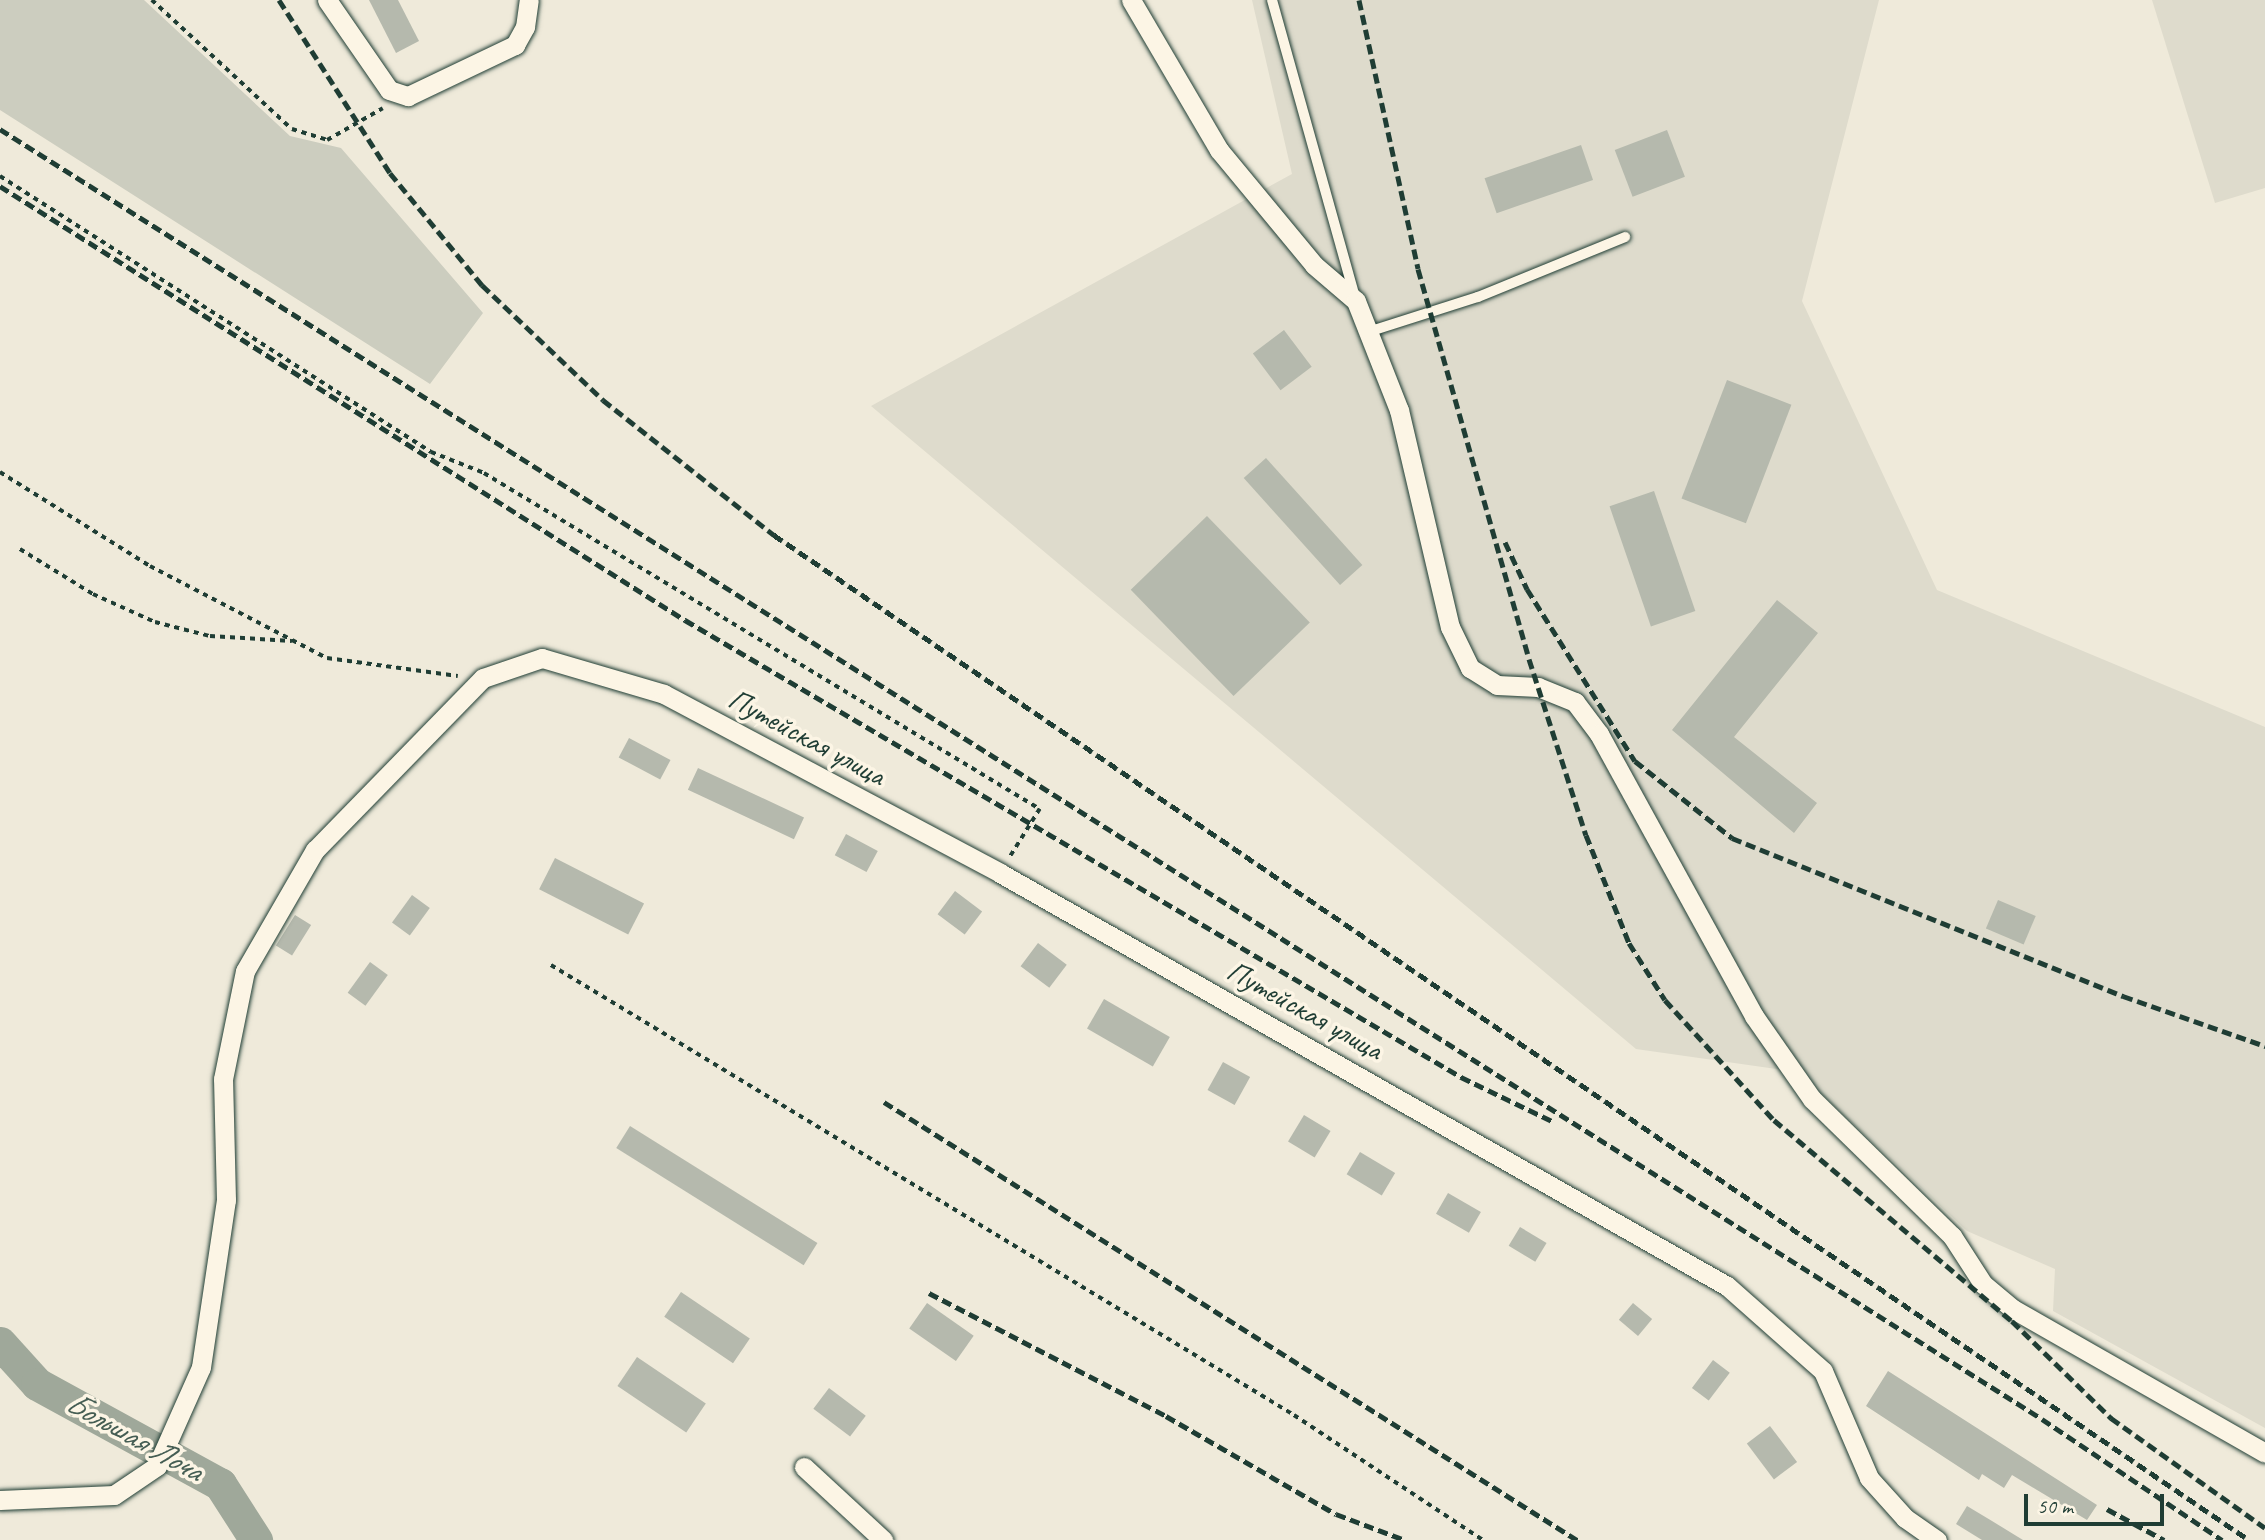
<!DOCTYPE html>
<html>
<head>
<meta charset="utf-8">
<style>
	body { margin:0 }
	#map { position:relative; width:2265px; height:1540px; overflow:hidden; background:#efeada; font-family:Caveat,sans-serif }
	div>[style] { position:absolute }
	.built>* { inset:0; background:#dedbcc }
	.green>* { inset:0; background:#cccdbf }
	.river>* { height:33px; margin:-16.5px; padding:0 16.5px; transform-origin:16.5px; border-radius:16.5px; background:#9fa89a }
	.building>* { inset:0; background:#b5b9ad; transform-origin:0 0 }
	.path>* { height:3.5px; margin-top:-1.75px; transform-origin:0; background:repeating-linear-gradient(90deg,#1f3d34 0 5px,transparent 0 10px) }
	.roads { filter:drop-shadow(0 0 2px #1f3d34) drop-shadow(0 0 2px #1f3d34) }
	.service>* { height:10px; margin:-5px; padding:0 5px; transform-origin:5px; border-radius:5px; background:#fcf5e5 }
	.minor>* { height:19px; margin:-9.5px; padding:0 9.5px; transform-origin:9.5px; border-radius:9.5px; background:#fcf5e5 }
	.rail>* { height:5px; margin-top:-2.5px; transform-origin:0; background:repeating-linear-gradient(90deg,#1f3d34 0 10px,transparent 0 15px) }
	span { translate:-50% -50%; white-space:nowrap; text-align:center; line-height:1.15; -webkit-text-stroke:7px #fcf5e5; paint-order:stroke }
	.street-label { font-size:30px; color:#1f3d34 }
	.water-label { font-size:32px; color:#455d53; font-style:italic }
	.scale { position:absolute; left:2024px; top:1494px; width:140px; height:32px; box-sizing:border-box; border:4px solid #1f3d34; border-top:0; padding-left:9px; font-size:21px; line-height:24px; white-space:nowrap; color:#1f3d34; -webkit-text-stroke:5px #fcf5e5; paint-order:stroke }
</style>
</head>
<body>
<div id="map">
	<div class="built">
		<div style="clip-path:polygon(1252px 0,1879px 0,1802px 301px,1937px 590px,2265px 727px,2265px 1428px,2053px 1311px,2055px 1269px,1967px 1231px,1798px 1072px,1636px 1049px,871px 406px,1292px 174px)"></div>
		<div style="clip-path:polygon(2152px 0,2265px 0,2265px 188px,2215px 203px)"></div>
	</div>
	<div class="green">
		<div style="clip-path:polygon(0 0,144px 0,290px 136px,341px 148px,483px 313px,430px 384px,0 110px)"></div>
	</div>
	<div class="river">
		<div style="left:0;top:1343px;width:55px;rotate:47.9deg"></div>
		<div style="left:37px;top:1384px;width:209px;rotate:28.7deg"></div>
		<div style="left:220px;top:1484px;width:67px;rotate:57.3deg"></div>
	</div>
	<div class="building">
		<div style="clip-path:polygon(369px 0,398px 0,419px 41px,396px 53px)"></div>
		<div style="left:1667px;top:130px;width:50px;height:56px;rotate:69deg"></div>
		<div style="left:1581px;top:145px;width:37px;height:102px;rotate:71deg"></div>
		<div style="left:1284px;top:330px;width:46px;height:39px;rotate:53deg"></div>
		<div style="left:1727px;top:380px;width:69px;height:127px;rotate:21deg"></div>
		<div style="left:1266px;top:458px;width:144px;height:30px;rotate:48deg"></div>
		<div style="left:1654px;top:491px;width:127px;height:47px;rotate:71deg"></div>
		<div style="left:1207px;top:516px;width:148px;height:106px;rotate:46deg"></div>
		<div style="clip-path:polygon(1777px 600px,1818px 633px,1734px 737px,1817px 803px,1794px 833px,1672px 730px)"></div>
		<div style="left:629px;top:738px;width:47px;height:22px;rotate:28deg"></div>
		<div style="left:698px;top:768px;width:117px;height:24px;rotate:25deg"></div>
		<div style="left:846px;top:834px;width:36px;height:24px;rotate:28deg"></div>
		<div style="left:555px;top:858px;width:100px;height:35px;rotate:27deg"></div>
		<div style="left:955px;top:891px;width:34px;height:29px;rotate:37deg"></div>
		<div style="left:412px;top:895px;width:22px;height:34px;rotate:36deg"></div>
		<div style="left:1998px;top:900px;width:41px;height:31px;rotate:23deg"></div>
		<div style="left:295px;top:915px;width:19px;height:36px;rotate:32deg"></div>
		<div style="left:1038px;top:943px;width:36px;height:29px;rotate:37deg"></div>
		<div style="left:370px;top:962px;width:22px;height:38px;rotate:36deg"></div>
		<div style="left:1104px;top:999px;width:76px;height:34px;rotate:30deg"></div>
		<div style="left:1223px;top:1062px;width:31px;height:32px;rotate:29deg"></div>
		<div style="left:1304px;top:1115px;width:31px;height:31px;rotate:31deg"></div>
		<div style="left:630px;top:1126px;width:221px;height:26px;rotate:32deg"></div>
		<div style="left:1360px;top:1152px;width:41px;height:26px;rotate:31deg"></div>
		<div style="left:1448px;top:1193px;width:38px;height:24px;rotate:30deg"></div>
		<div style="left:1520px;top:1227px;width:31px;height:22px;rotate:31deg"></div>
		<div style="left:681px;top:1292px;width:83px;height:30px;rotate:34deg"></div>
		<div style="left:927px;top:1303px;width:57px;height:31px;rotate:35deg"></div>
		<div style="left:1633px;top:1303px;width:25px;height:22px;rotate:40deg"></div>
		<div style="left:637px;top:1357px;width:83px;height:35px;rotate:34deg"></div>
		<div style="left:1713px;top:1360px;width:21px;height:35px;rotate:37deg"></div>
		<div style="clip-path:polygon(1888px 1371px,2097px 1505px,2087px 1520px,2012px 1475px,2004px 1488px,1982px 1474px,1979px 1480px,1866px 1406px)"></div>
		<div style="left:829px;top:1388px;width:46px;height:26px;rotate:37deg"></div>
		<div style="left:1770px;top:1426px;width:45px;height:29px;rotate:53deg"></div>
		<div style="clip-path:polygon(1967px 1506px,1992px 1521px,2023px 1540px,1982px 1540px,1956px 1524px)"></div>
	</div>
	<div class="path">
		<div style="left:152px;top:0;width:190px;rotate:42.7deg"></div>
		<div style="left:292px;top:129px;width:37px;rotate:17deg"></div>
		<div style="left:327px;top:140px;width:64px;rotate:-29.7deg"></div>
		<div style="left:0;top:176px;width:512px;rotate:32.63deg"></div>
		<div style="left:431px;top:452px;width:57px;rotate:21.6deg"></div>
		<div style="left:484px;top:473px;width:650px;rotate:31.15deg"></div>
		<div style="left:1040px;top:809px;width:57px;rotate:122deg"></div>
		<div style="left:0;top:472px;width:177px;rotate:32.1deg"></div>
		<div style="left:150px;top:566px;width:199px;rotate:27.5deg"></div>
		<div style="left:327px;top:658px;width:132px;rotate:7.8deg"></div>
		<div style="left:20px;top:549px;width:86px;rotate:31.7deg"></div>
		<div style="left:93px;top:594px;width:68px;rotate:24.3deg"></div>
		<div style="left:155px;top:622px;width:57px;rotate:14.3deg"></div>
		<div style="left:210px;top:636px;width:82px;rotate:3.5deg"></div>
		<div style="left:551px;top:965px;width:869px;rotate:31.2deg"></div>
		<div style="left:1294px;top:1415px;width:227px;rotate:33.5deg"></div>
	</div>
	<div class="roads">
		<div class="service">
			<div style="left:1272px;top:0;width:308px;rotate:74.4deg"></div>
			<div style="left:1368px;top:332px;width:115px;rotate:-17.7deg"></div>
			<div style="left:1478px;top:297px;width:159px;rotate:-22.2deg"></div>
		</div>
		<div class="minor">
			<div style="left:327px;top:0;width:109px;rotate:55.4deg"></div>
			<div style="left:389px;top:90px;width:20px;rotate:18deg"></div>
			<div style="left:408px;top:96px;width:119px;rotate:-25.5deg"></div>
			<div style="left:515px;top:45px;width:21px;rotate:-61deg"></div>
			<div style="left:525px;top:27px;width:27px;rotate:-82deg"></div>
			<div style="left:1131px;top:0;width:174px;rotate:59.6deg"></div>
			<div style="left:1219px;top:150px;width:149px;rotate:50.4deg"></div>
			<div style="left:1314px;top:265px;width:55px;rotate:40.6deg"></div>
			<div style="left:1356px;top:301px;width:117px;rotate:68.5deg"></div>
			<div style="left:1399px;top:410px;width:223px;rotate:76.8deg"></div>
			<div style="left:1450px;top:627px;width:46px;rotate:64deg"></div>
			<div style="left:1470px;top:668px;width:32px;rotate:32deg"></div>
			<div style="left:1497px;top:685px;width:41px;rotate:2.8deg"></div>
			<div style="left:1538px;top:687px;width:40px;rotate:22deg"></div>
			<div style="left:1575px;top:702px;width:40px;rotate:53deg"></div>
			<div style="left:1599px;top:734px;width:322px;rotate:61.2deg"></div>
			<div style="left:1754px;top:1016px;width:101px;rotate:55.1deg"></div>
			<div style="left:1812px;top:1099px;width:196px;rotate:44.4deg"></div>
			<div style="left:1952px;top:1236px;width:57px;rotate:57.1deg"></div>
			<div style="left:1983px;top:1284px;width:39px;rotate:40deg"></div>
			<div style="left:2013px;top:1309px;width:290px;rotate:29.7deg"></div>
			<div style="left:804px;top:1467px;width:108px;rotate:42.7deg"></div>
			<div style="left:0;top:1500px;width:114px;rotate:-2.5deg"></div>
			<div style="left:114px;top:1495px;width:52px;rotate:-34deg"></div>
			<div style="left:157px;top:1466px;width:108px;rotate:-66deg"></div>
			<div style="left:201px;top:1367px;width:169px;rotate:-81.5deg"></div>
			<div style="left:226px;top:1200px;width:121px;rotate:-91.4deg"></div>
			<div style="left:223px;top:1079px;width:110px;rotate:-78.5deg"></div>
			<div style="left:245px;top:971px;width:140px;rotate:-60deg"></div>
			<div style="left:315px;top:850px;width:240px;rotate:-45.7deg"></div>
			<div style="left:483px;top:678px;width:62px;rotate:-18.7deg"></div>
			<div style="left:542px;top:658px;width:127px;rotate:16.4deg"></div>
			<div style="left:664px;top:694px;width:381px;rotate:28deg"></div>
			<div style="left:1000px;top:873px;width:836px;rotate:29.6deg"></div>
			<div style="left:1727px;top:1286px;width:128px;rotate:41.5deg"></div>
			<div style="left:1823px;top:1371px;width:116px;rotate:66.7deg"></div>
			<div style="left:1869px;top:1478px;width:54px;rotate:48deg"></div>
			<div style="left:1905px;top:1518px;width:39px;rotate:35deg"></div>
		</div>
	</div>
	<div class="rail">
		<div style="left:279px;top:0;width:206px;rotate:57.3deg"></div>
		<div style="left:390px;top:173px;width:145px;rotate:50.6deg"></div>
		<div style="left:482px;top:285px;width:167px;rotate:43.5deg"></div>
		<div style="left:603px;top:400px;width:218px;rotate:38.3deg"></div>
		<div style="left:774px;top:535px;width:1785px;rotate:34.27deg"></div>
		<div style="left:1359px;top:0;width:275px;rotate:77.6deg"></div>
		<div style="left:1418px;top:269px;width:405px;rotate:74.1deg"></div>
		<div style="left:1529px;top:659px;width:185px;rotate:72.1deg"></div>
		<div style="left:1586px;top:835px;width:116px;rotate:68.3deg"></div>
		<div style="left:1629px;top:943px;width:67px;rotate:57.7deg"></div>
		<div style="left:1665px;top:1000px;width:162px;rotate:47.8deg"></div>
		<div style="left:1774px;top:1120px;width:312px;rotate:40.2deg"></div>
		<div style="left:2012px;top:1321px;width:139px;rotate:44.4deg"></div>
		<div style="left:2111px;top:1418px;width:189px;rotate:35.5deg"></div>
		<div style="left:0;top:129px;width:2415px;rotate:32.28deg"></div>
		<div style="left:2042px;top:1419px;width:217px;rotate:33.9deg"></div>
		<div style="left:0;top:186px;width:811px;rotate:32.36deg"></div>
		<div style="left:685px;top:620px;width:901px;rotate:30.49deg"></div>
		<div style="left:1461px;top:1077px;width:101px;rotate:25.8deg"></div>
		<div style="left:1505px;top:542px;width:52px;rotate:64.9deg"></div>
		<div style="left:1527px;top:589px;width:203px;rotate:57.9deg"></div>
		<div style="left:1635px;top:761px;width:124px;rotate:38.4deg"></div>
		<div style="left:1732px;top:838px;width:422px;rotate:22deg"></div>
		<div style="left:2123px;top:996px;width:151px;rotate:19.4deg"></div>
		<div style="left:884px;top:1102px;width:820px;rotate:32.29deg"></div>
		<div style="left:929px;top:1293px;width:267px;rotate:27.4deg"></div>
		<div style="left:1166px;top:1416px;width:196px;rotate:30deg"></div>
		<div style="left:1336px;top:1514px;width:74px;rotate:20.6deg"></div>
		<div style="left:2107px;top:1509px;width:65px;rotate:28.5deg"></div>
	</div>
	<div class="street-label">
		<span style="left:807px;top:737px;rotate:28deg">Путейская улица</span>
		<span style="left:1305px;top:1010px;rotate:29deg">Путейская улица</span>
	</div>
	<div class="water-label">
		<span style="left:134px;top:1437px;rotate:29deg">Большая Лоча</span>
	</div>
	<div class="scale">50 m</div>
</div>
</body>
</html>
